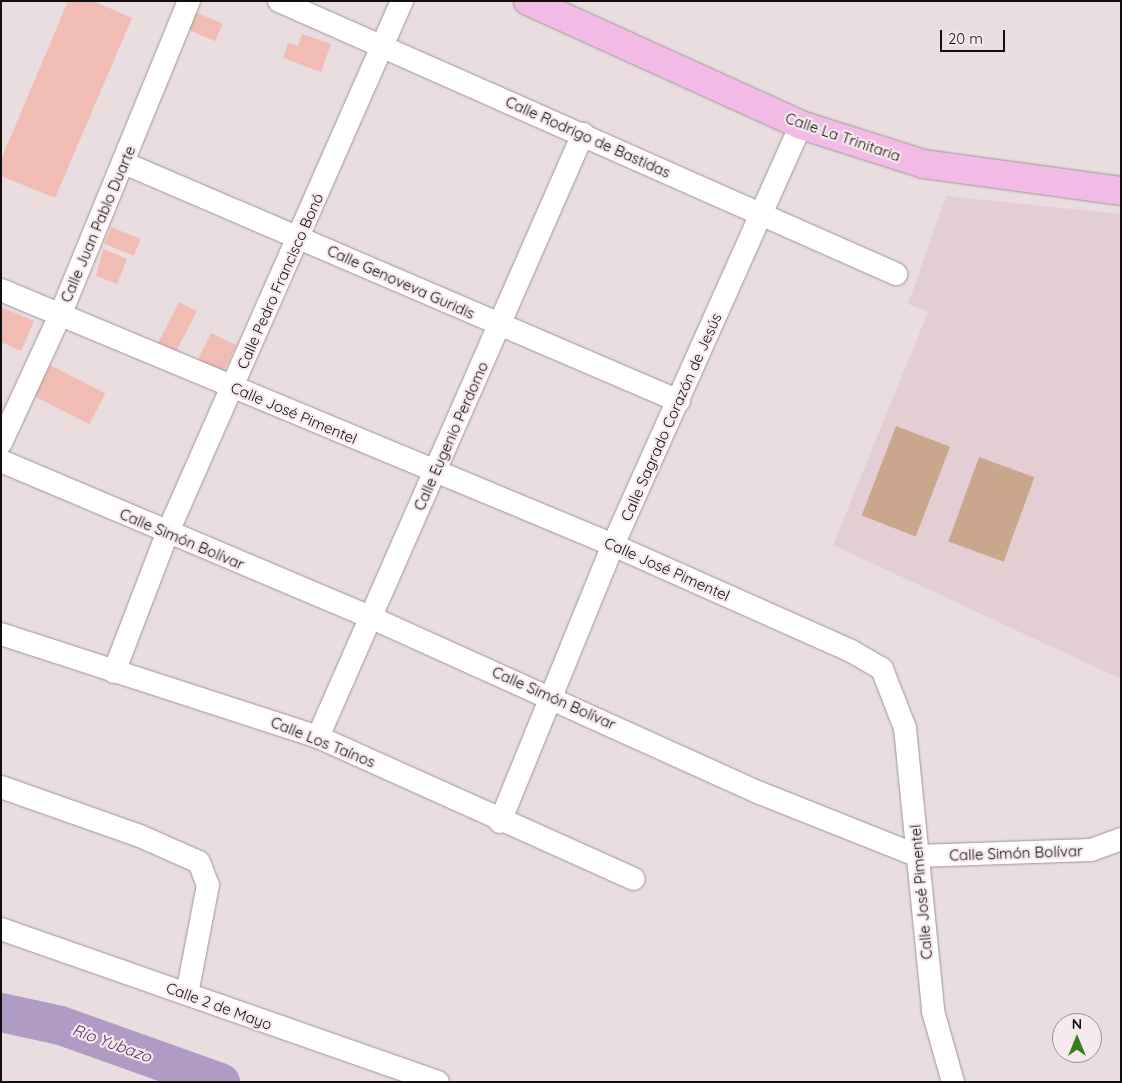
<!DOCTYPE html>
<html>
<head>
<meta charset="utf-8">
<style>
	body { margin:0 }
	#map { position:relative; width:1122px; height:1083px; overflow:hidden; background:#e9dddf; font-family:Quicksand,sans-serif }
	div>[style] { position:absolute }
	.built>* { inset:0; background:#e3cfd3 }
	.green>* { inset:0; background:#caa68d; transform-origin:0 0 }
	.river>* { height:39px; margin:-19.5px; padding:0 19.5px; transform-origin:19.5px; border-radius:19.5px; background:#b09bc4 }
	.building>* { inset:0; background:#f0bcb3; transform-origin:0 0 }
	.roads { filter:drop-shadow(0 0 1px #9f9497) drop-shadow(0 0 1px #9f9497) }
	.minor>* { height:22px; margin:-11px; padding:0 11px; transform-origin:11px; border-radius:11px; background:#fff }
	.major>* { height:28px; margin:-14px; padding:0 14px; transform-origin:14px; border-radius:14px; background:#f1bbe5 }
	span { translate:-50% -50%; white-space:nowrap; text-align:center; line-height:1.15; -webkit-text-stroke:4.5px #f6eaed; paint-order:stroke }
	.street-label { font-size:15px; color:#120e0e }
	.water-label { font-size:16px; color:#4d3165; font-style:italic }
	.frame { position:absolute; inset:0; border:2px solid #120e0e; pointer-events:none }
	.north { position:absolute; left:1052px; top:1013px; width:50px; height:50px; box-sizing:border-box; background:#f6eaed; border:1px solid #9b9294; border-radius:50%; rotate:0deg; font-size:14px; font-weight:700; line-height:20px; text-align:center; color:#120e0e }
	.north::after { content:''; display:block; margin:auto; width:18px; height:22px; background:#397d1f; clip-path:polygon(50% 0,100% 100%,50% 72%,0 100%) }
	.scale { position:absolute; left:940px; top:30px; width:65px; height:22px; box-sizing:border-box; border:2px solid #120e0e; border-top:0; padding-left:6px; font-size:15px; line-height:18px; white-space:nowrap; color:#120e0e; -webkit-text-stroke:4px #f6eaed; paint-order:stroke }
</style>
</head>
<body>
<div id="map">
	<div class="built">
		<div style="clip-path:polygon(946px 196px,1121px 214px,1121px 679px,833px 545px,928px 312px,908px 304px)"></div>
	</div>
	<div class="green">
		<div style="left:896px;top:426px;width:58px;height:96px;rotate:21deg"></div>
		<div style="left:979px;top:457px;width:59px;height:90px;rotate:20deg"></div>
	</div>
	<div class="river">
		<div style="left:1px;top:1012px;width:60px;rotate:12.4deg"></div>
		<div style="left:60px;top:1025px;width:170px;rotate:19.6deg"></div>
	</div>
	<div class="building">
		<div style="clip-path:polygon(68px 1px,93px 1px,132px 18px,55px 198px,1px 176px,1px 160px)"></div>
		<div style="left:195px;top:12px;width:30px;height:19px;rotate:23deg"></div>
		<div style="clip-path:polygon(302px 34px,331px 44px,321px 72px,283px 58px,288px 43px,298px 46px)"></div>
		<div style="left:111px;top:227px;width:32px;height:18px;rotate:22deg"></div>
		<div style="clip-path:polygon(103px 249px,127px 259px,117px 284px,96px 276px)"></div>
		<div style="left:179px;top:302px;width:20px;height:46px;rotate:27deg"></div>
		<div style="clip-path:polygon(1px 307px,34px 321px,21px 351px,1px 342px)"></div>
		<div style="left:211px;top:333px;width:28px;height:30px;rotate:26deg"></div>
		<div style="left:50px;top:365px;width:62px;height:35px;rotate:27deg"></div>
	</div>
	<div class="roads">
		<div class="minor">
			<div style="left:279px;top:1px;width:675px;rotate:23.87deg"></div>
			<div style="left:124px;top:163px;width:604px;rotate:23.21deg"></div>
			<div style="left:1px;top:290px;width:663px;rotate:22.62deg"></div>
			<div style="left:613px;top:545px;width:261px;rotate:24deg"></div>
			<div style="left:851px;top:651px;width:36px;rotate:30deg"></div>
			<div style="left:882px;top:669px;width:63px;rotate:68.7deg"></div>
			<div style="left:905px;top:728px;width:284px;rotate:84.3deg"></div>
			<div style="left:933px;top:1011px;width:74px;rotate:74.3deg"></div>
			<div style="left:1px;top:443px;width:143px;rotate:-65.2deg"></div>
			<div style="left:61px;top:313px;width:337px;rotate:-67.7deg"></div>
			<div style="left:1px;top:461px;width:401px;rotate:22.9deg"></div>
			<div style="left:370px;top:617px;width:428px;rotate:24.3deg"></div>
			<div style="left:760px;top:793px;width:170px;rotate:21.7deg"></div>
			<div style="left:918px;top:856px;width:173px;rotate:-2deg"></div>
			<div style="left:1091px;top:850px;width:32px;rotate:-20deg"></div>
			<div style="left:1px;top:634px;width:333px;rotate:18deg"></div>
			<div style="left:318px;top:737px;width:346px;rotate:24.2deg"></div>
			<div style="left:114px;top:672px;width:148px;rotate:-69deg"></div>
			<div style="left:167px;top:534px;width:583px;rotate:-66.21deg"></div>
			<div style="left:318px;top:737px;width:659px;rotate:-66.28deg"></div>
			<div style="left:1px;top:787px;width:147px;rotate:19.4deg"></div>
			<div style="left:140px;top:836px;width:64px;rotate:23.8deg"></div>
			<div style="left:199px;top:862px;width:25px;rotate:69deg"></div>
			<div style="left:208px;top:885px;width:111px;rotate:100.9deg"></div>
			<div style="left:500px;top:822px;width:299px;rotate:-67.8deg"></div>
			<div style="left:613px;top:545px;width:460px;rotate:-65.9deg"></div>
			<div style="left:1px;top:929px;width:463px;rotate:19.3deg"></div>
		</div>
		<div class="major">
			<div style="left:528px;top:1px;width:300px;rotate:24.4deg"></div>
			<div style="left:801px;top:125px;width:129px;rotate:17.6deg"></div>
			<div style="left:924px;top:164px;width:199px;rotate:7.8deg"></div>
		</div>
	</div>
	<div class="street-label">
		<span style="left:588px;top:137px;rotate:24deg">Calle Rodrigo de Bastidas</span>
		<span style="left:843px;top:137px;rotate:19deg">Calle La Trinitaria</span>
		<span style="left:98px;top:224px;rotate:-67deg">Calle Juan Pablo Duarte</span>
		<span style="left:280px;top:281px;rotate:-66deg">Calle Pedro Francisco Bonó</span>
		<span style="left:401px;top:282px;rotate:24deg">Calle Genoveva Guridis</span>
		<span style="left:294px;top:413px;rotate:23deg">Calle José Pimentel</span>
		<span style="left:671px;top:417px;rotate:-66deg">Calle Sagrado Corazón de Jesús</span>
		<span style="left:451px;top:436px;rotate:-66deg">Calle Eugenio Perdomo</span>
		<span style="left:182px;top:539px;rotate:23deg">Calle Simón Bolívar</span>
		<span style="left:667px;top:569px;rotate:24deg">Calle José Pimentel</span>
		<span style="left:554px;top:698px;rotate:24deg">Calle Simón Bolívar</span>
		<span style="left:323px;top:742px;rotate:22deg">Calle Los Taínos</span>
		<span style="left:1016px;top:853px;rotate:-2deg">Calle Simón Bolívar</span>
		<span style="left:921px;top:892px;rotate:-95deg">Calle José Pimentel</span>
		<span style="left:219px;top:1006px;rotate:20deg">Calle 2 de Mayo</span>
	</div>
	<div class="water-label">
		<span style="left:112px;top:1043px;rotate:20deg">Río Yubazo</span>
	</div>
	<div class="frame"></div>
	<div class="north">N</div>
	<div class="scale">20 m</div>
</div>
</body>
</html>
